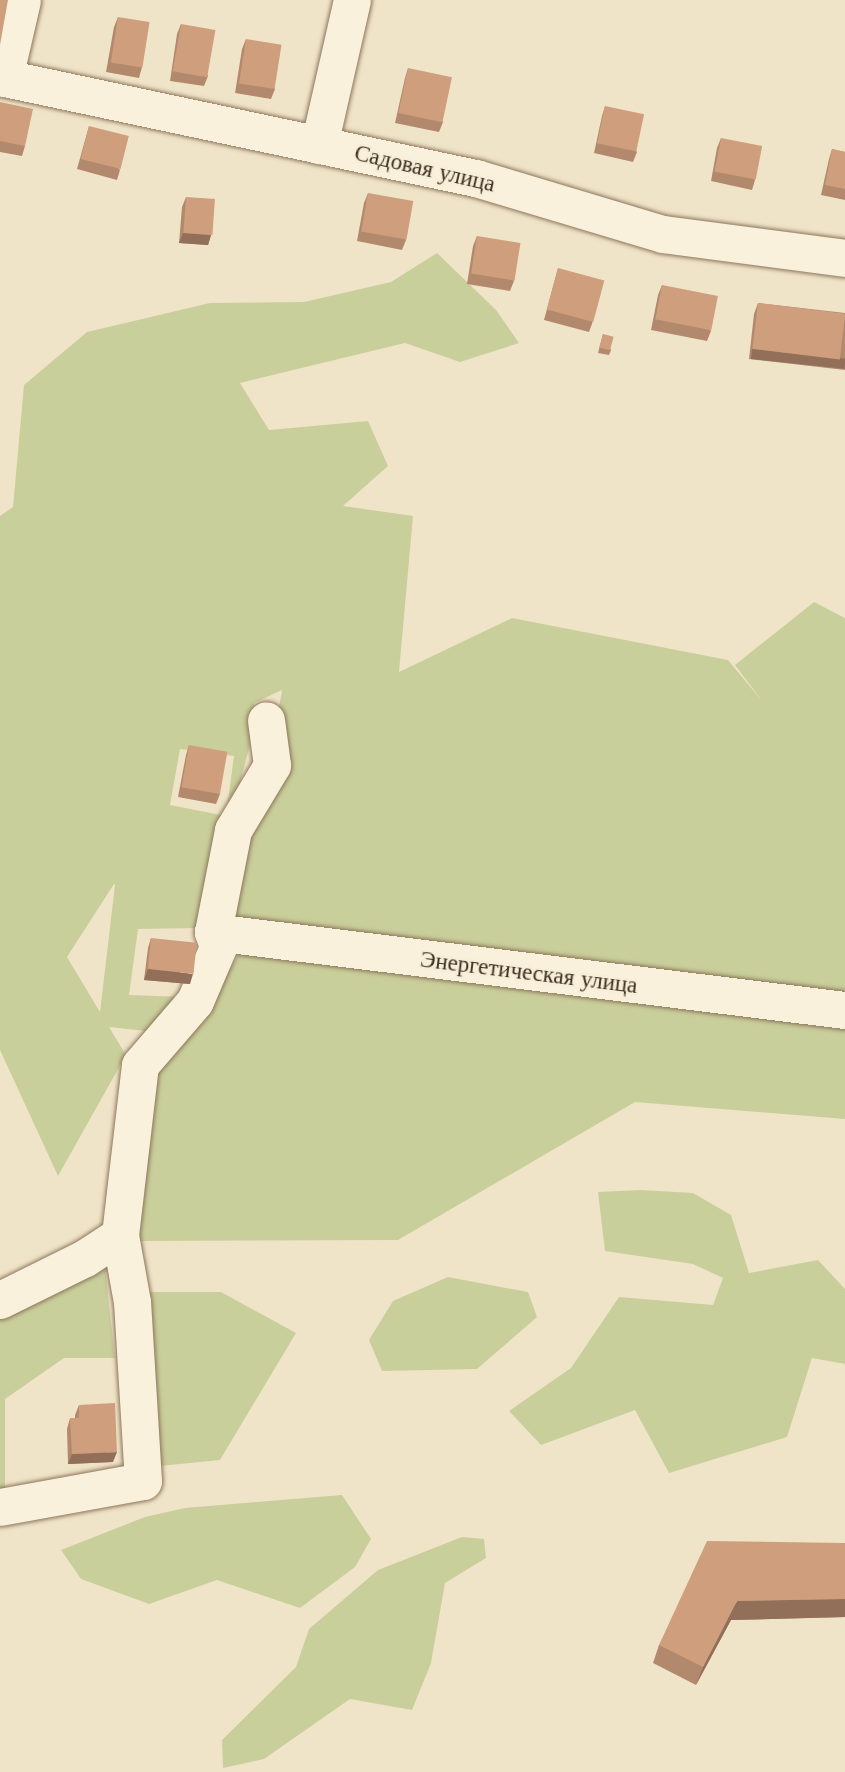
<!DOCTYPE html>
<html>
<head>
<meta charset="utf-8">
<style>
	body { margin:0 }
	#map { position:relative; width:845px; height:1772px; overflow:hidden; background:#f0e4c8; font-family:"Libre Baskerville",serif }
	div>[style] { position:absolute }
	.green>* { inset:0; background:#c9cf9b }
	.roads { filter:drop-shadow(0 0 2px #8d765c) drop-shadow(0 0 2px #8d765c) }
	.minor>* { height:37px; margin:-18.5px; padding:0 18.5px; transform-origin:18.5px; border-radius:18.5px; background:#faf1dc }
	.wall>* { inset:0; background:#b2896c }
	.shaded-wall>* { inset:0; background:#916f58; transform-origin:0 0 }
	.building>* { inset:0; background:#cf9f7d; transform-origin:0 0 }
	span { translate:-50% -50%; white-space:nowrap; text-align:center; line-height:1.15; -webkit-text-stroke:5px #f7eed8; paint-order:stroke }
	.street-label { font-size:23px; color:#3d2e20 }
</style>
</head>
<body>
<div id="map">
	<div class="green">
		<div style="clip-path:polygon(evenodd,437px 253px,496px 310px,519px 343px,460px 362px,405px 343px,240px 383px,269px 430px,368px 421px,388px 466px,343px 506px,413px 516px,399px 672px,512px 618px,728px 660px,762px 701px,735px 665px,814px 602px,845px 618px,845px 998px,226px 921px,250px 807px,284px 770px,279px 707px,282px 690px,254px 703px,255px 726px,201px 928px,138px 929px,129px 995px,187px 997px,155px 1032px,109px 1027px,126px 1055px,58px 1176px,0 1050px,0 516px,13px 507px,24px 385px,87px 332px,210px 303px,304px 302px,391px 282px,437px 253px,180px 749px,234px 756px,226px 816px,170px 805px,180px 749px,437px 253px,114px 884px,115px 885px,100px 1012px,67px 957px,114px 884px)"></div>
		<div style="clip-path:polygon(244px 947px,845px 1017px,845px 1119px,635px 1102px,398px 1240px,137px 1241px,144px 1083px,191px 1028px)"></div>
		<div style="clip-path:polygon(640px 1190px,693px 1193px,731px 1215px,749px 1273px,818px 1260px,845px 1289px,845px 1364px,812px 1358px,787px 1437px,669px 1473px,635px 1410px,541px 1445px,509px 1411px,571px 1368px,619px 1297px,713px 1305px,723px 1278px,693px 1264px,605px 1251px,598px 1192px)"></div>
		<div style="clip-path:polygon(104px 1259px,115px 1358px,64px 1358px,5px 1399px,5px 1495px,0 1495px,0 1314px)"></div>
		<div style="clip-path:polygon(448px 1277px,528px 1292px,537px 1317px,477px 1369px,382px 1371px,369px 1340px,393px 1301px)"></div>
		<div style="clip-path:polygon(149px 1292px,221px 1292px,296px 1333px,220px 1460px,150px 1467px,141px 1356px)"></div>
		<div style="clip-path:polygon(342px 1495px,371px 1539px,355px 1567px,300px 1608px,217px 1580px,149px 1604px,81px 1579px,61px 1550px,145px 1517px,185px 1508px)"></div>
		<div style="clip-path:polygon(462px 1537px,484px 1539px,486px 1558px,445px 1583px,431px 1663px,412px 1710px,350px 1699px,264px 1759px,223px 1768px,222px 1740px,296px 1667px,309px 1629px,378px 1570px)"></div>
	</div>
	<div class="roads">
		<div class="minor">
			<div style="left:0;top:77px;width:487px;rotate:12deg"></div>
			<div style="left:476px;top:178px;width:195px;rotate:16.7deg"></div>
			<div style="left:663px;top:234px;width:184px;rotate:7.5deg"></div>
			<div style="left:4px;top:78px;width:80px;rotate:-77deg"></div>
			<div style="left:319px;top:145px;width:149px;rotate:-77.2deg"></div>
			<div style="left:213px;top:932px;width:637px;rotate:7.04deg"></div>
			<div style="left:0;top:1300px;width:95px;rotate:-26.3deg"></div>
			<div style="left:85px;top:1258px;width:42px;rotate:-33.3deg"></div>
			<div style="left:120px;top:1235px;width:171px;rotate:-83.3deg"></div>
			<div style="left:140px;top:1065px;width:84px;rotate:-49.3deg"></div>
			<div style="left:195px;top:1001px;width:59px;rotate:-66.9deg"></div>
			<div style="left:218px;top:947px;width:16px;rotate:-108deg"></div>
			<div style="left:213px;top:932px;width:104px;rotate:-78.9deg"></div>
			<div style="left:233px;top:830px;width:76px;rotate:-59deg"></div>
			<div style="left:272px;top:765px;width:45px;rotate:-97.6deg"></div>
			<div style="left:0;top:1507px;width:145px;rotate:-10.3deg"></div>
			<div style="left:143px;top:1481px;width:179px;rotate:-93.5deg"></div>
			<div style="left:132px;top:1302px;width:68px;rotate:-100.2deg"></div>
		</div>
	</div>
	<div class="wall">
		<div style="clip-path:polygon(118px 17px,142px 67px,139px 78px,106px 72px,114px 27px)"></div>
		<div style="clip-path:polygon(181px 24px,208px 76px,204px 86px,170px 81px,177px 34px)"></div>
		<div style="clip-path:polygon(246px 39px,275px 89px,271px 99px,235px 93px,242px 49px)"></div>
		<div style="clip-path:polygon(408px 68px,443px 122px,439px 132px,395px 123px,405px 78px)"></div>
		<div style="clip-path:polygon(0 102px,25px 146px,22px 156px,0 152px)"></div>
		<div style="clip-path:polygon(605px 106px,637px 152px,633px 162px,594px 153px,602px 116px)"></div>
		<div style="clip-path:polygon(89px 126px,120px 170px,117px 180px,77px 169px)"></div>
		<div style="clip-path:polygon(721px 138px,755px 180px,752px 190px,711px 181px,717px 148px)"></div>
		<div style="clip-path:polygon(832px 149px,845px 152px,845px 200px,821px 195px,829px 159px)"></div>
		<div style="clip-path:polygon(368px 193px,406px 240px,402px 250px,357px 241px,364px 203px)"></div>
		<div style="clip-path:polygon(186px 197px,211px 235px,208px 245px,179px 243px,182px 207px)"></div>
		<div style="clip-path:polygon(477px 236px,514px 281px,510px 291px,467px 284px,473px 246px)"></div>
		<div style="clip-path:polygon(558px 268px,593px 321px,589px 332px,544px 320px)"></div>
		<div style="clip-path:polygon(662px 285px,711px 331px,707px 341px,651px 330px,658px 295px)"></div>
		<div style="clip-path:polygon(758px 303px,845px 313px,845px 370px,749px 359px,754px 314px)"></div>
		<div style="clip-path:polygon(603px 334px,611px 350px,609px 355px,598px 353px)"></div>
		<div style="clip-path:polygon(189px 745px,220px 794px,216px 804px,178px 797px,186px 755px)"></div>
		<div style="clip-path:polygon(151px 938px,190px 984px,144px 980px,148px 948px)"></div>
		<div style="clip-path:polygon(79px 1405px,113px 1462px,68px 1464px,67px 1429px,70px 1418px,75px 1418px,75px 1415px)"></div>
		<div style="clip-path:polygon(845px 1543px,845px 1617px,731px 1620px,696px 1685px,653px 1663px,659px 1645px)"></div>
	</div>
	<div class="shaded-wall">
		<div style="clip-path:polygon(183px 233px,211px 235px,208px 245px,179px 243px)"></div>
		<div style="left:752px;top:349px;width:94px;height:10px;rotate:6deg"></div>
		<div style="clip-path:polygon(148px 969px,193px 974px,190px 984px,144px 980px)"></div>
		<div style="clip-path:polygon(117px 1452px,113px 1462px,68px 1464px,72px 1454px)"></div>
		<div style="clip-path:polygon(845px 1599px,845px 1617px,731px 1620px,696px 1685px,703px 1667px,737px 1601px)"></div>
	</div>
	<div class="building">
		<div style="clip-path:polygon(0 0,8px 0,0 45px)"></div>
		<div style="left:118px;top:17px;width:32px;height:46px;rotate:9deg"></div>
		<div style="left:181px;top:24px;width:35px;height:48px;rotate:10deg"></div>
		<div style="left:246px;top:39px;width:36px;height:45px;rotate:9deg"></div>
		<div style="left:408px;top:68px;width:45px;height:46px;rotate:12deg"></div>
		<div style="clip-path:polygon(0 102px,33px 109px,25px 146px,0 141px)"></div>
		<div style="left:605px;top:106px;width:40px;height:38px;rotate:12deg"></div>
		<div style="left:89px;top:126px;width:41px;height:34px;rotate:14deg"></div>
		<div style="left:721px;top:138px;width:42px;height:34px;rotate:11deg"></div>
		<div style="clip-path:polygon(832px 149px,845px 152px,845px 189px,825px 185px)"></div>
		<div style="left:368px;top:193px;width:46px;height:39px;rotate:10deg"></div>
		<div style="left:186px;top:197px;width:29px;height:36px;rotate:4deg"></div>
		<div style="left:477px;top:236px;width:44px;height:38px;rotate:9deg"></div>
		<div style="left:558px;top:268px;width:48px;height:43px;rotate:15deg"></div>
		<div style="left:662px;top:285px;width:57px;height:35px;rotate:11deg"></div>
		<div style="left:758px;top:303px;width:88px;height:46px;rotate:7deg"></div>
		<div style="left:603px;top:334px;width:11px;height:14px;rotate:15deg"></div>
		<div style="left:189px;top:745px;width:39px;height:43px;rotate:10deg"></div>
		<div style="left:151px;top:938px;width:46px;height:31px;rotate:6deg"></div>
		<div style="clip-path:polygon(115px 1403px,117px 1452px,72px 1454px,70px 1418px,79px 1418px,79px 1405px)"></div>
		<div style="clip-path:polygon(707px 1541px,845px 1543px,845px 1599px,737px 1601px,703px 1667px,659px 1645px)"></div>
	</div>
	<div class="street-label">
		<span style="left:425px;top:168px;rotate:13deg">Садовая улица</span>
		<span style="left:529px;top:972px;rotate:7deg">Энергетическая улица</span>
	</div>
</div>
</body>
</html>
